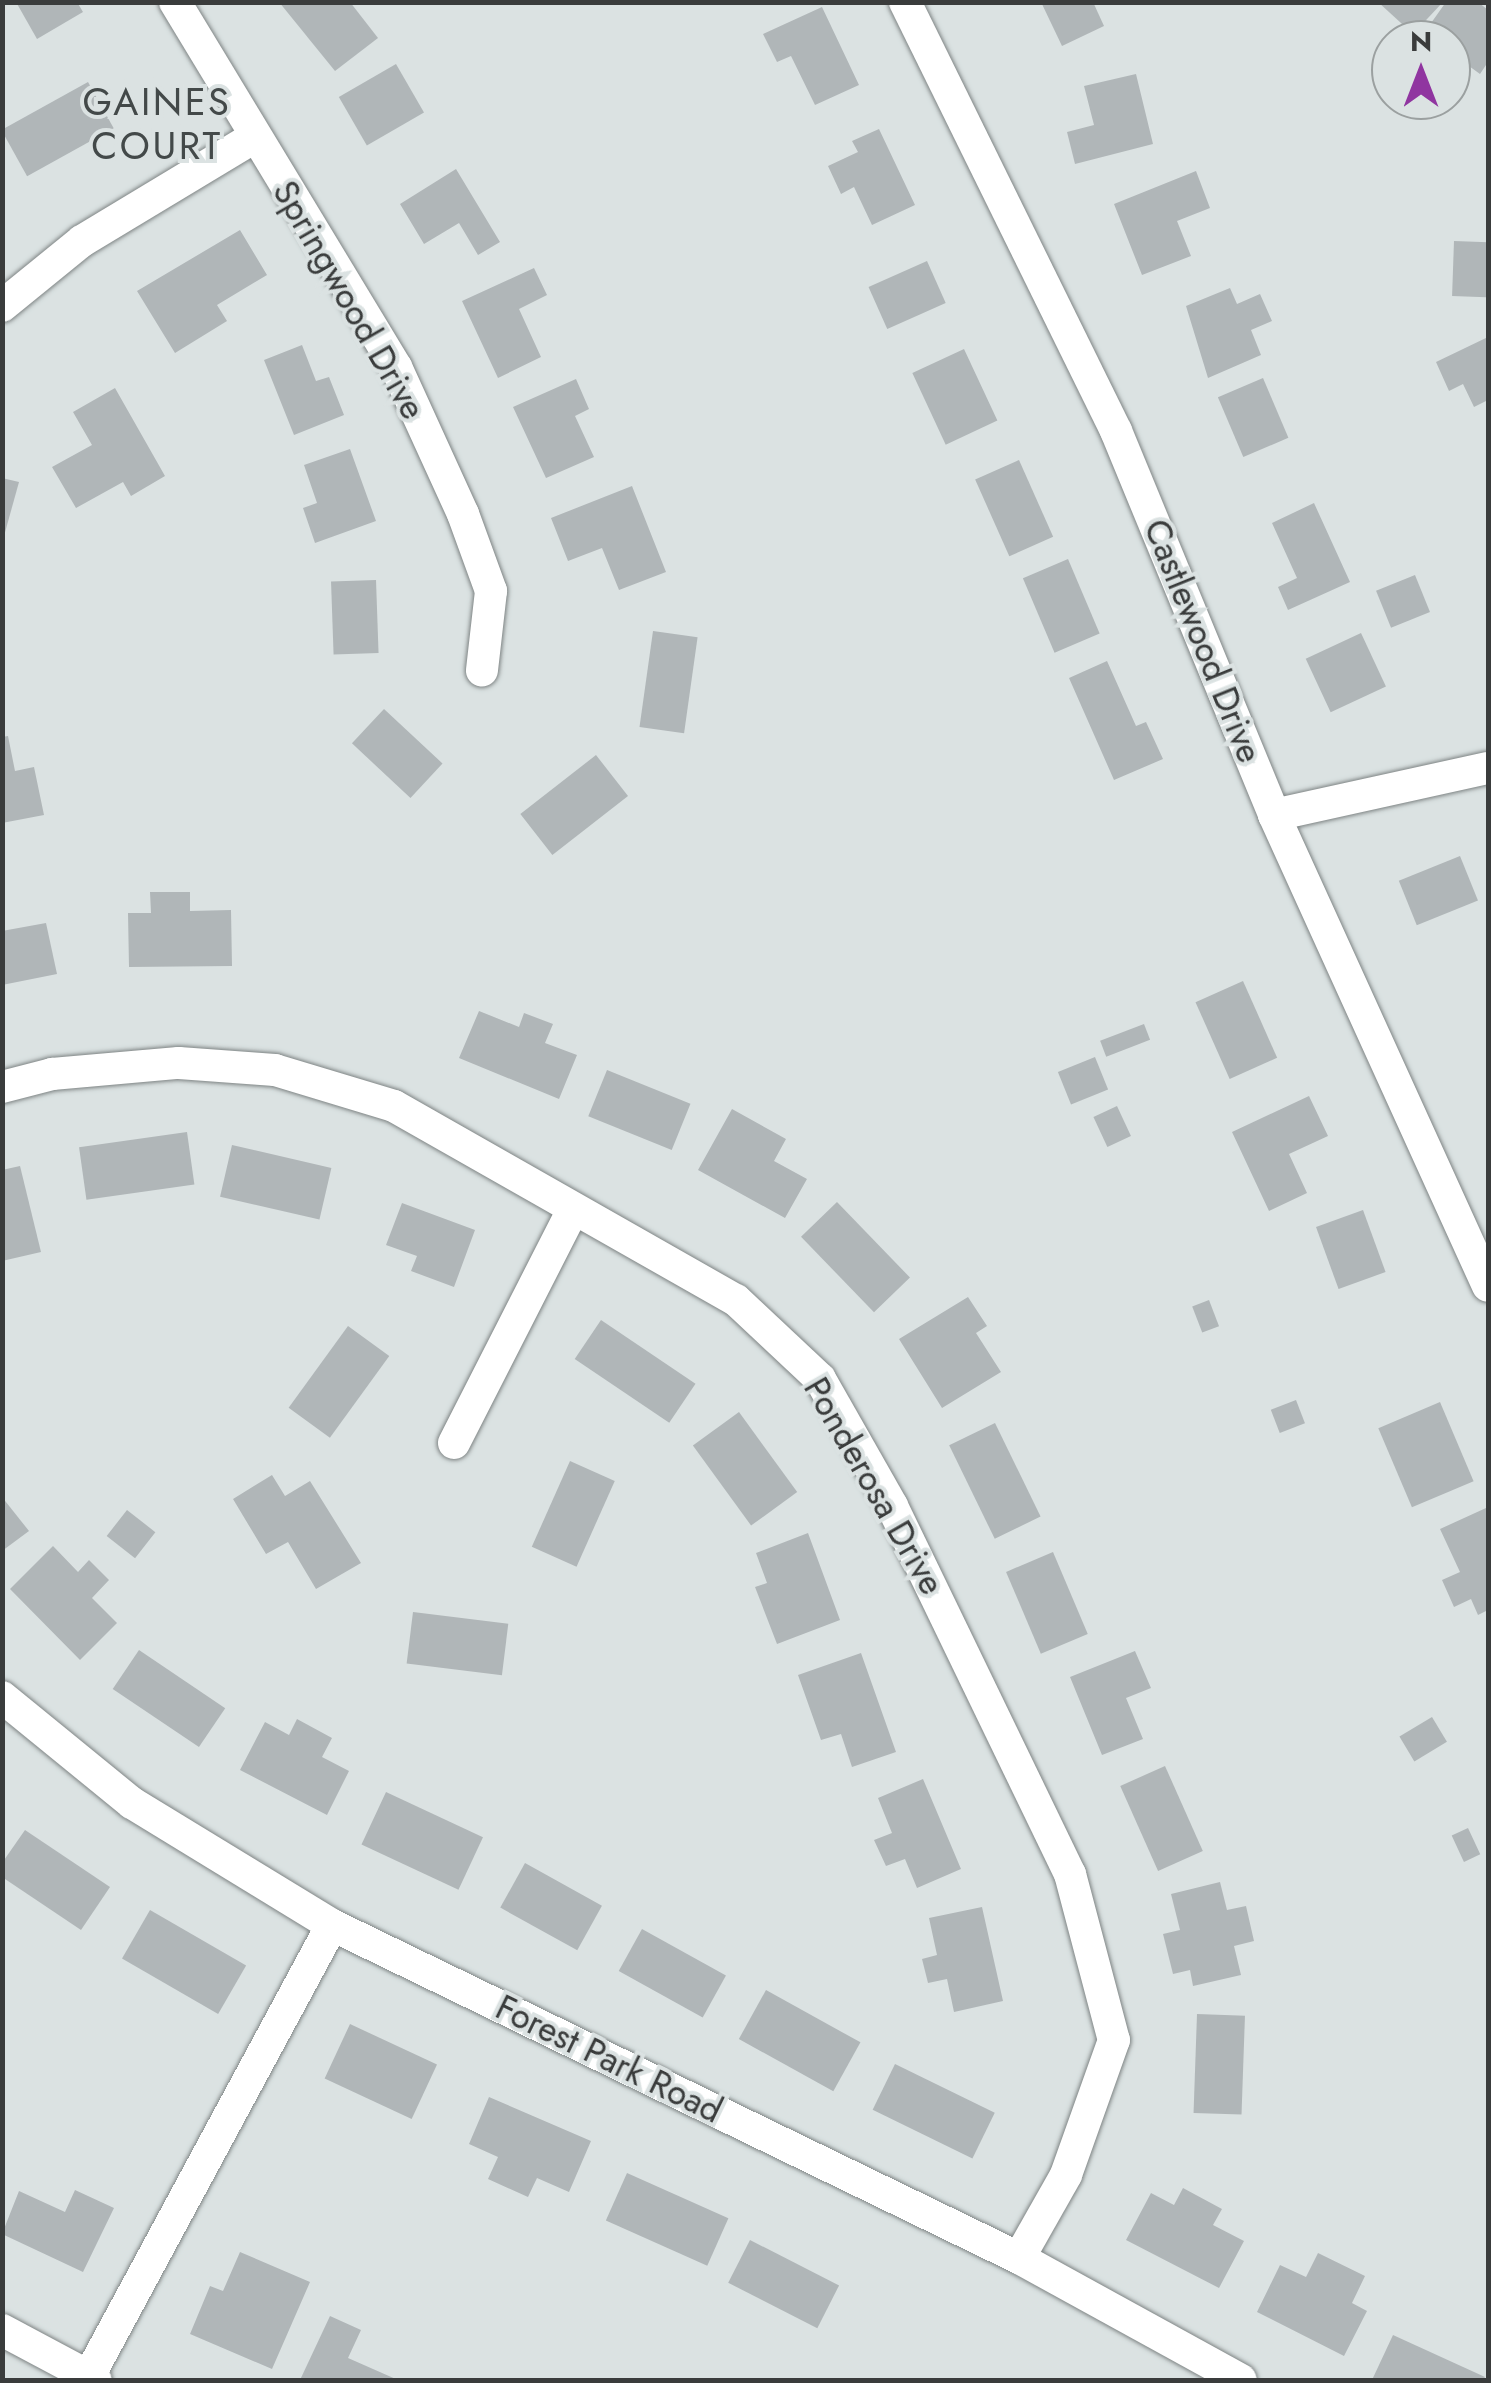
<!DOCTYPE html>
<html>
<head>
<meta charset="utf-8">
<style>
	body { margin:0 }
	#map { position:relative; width:1491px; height:2383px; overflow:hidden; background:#dbe2e2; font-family:Jost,sans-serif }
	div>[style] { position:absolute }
	.building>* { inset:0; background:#b0b6b8; transform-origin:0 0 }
	.roads { filter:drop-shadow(0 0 2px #7e8484) drop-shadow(0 0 2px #7e8484) }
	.minor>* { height:32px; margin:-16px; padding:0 16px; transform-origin:16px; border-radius:16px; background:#fff }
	span { translate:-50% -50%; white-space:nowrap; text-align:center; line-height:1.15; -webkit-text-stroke:8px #dbe2e2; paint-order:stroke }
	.street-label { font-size:35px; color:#3a3c3c }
	.neighbourhood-label { font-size:38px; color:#434949; letter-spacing:2.5px }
	.frame { position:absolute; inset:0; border:5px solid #3a3c3c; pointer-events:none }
	.north { position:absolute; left:1371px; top:20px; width:100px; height:100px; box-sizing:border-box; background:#dbe2e2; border:2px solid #9ba0a0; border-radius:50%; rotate:0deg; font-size:28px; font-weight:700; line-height:40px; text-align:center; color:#3a3c3c }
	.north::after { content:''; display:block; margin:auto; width:35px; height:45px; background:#9035a0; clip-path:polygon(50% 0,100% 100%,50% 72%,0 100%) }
</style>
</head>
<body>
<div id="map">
	<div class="building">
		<div style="clip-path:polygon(16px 2px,77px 2px,83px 12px,37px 39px)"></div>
		<div style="clip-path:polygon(279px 2px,350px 2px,378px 38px,335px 71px)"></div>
		<div style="clip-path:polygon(1041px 2px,1093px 2px,1104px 26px,1062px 46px)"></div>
		<div style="clip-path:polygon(1378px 2px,1443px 2px,1413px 34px)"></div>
		<div style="clip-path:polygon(1446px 2px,1478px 2px,1488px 10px,1488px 62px,1480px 74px,1451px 53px,1451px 40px,1424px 33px)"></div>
		<div style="clip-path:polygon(822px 7px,859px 85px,815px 105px,791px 56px,777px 62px,763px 34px)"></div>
		<div style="left:396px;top:64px;width:56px;height:66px;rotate:60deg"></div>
		<div style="clip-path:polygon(1136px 74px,1153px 144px,1075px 164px,1067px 132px,1094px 125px,1084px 86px)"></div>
		<div style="left:88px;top:82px;width:53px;height:99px;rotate:61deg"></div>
		<div style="clip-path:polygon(879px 129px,915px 205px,872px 225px,854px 187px,841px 194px,828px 166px,858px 152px,852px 141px)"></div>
		<div style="clip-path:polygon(456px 169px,500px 242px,478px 255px,459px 223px,424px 244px,400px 204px)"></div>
		<div style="clip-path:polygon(1196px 171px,1210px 208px,1177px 221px,1191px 256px,1142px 275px,1114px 204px)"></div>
		<div style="clip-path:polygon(240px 230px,267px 275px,217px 305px,227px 321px,175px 353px,137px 291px)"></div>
		<div style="left:1454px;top:241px;width:34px;height:55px;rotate:2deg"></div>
		<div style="left:927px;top:261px;width:46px;height:64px;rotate:66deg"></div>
		<div style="clip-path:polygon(534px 268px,547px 295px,519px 309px,541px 357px,498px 378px,462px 301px)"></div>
		<div style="clip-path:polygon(1230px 288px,1237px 304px,1260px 294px,1272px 321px,1251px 330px,1261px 355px,1208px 378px,1186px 306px)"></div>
		<div style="clip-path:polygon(1488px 337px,1488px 400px,1474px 407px,1463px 384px,1449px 391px,1436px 362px)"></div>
		<div style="clip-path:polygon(302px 345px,316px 381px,329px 377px,344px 415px,294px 435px,264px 360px)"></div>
		<div style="left:964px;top:349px;width:79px;height:57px;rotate:65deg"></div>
		<div style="left:1263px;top:378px;width:65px;height:49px;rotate:67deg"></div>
		<div style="clip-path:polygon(576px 379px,589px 409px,575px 416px,594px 457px,546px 478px,513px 407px)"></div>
		<div style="clip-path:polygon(115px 388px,165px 476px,131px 496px,123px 482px,76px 508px,52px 467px,92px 445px,73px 412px)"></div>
		<div style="clip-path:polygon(350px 449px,376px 521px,315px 543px,303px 508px,317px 503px,304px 465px)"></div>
		<div style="left:1019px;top:460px;width:84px;height:48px;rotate:66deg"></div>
		<div style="clip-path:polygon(2px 478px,19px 482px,4px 536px,2px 536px)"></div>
		<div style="clip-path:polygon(632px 486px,666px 572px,619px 590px,602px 548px,568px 561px,551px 518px)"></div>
		<div style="clip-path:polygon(1314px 503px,1350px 582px,1288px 610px,1278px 587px,1297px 578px,1272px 523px)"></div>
		<div style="left:1068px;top:559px;width:81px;height:49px;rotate:67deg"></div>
		<div style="left:1415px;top:575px;width:40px;height:42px;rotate:68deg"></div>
		<div style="left:376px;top:580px;width:73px;height:45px;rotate:88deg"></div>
		<div style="left:653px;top:631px;width:45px;height:97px;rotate:8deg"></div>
		<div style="left:1361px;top:633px;width:59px;height:61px;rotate:65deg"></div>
		<div style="clip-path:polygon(1107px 661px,1136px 726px,1146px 722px,1163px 759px,1114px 780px,1069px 678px)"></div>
		<div style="left:384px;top:709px;width:80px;height:47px;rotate:43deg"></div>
		<div style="clip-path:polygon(8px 736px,15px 771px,34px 767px,44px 815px,2px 823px,2px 737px)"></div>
		<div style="left:596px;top:755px;width:52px;height:96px;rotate:52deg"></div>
		<div style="left:1460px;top:856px;width:48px;height:66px;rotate:68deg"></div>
		<div style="clip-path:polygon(150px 892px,190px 892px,190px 911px,231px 910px,232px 966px,129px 967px,128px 913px,151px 913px)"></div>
		<div style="clip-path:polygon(46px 923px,57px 974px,2px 985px,2px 931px)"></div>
		<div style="left:1243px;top:981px;width:84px;height:52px;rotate:66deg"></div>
		<div style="clip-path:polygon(479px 1011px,519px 1027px,524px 1013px,553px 1024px,545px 1043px,577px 1055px,559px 1099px,459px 1058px)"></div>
		<div style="left:1144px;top:1024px;width:17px;height:47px;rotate:69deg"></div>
		<div style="left:1095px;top:1057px;width:35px;height:40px;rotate:68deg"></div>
		<div style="left:607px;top:1070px;width:90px;height:50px;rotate:22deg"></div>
		<div style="clip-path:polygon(1309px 1096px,1328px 1136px,1289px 1154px,1307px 1193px,1269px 1211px,1232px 1132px)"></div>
		<div style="left:1117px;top:1106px;width:33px;height:26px;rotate:65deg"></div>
		<div style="clip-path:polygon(732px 1109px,786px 1139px,774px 1161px,807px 1179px,785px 1218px,698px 1170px)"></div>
		<div style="left:187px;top:1132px;width:53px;height:109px;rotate:82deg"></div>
		<div style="left:232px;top:1145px;width:102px;height:53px;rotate:13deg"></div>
		<div style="clip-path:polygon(20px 1166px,41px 1252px,2px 1261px,2px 1170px)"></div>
		<div style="left:837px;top:1202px;width:105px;height:50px;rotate:46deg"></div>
		<div style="clip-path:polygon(402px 1203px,475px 1230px,454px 1287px,411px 1271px,417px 1256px,386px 1245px)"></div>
		<div style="left:1363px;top:1210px;width:66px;height:50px;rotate:70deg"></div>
		<div style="clip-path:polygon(968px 1297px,987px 1326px,976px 1333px,1001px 1372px,942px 1408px,899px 1339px)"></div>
		<div style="left:1209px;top:1300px;width:28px;height:18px;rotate:69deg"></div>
		<div style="left:601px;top:1320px;width:114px;height:47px;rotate:34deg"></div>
		<div style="left:348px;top:1326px;width:51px;height:101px;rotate:36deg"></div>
		<div style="left:1296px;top:1400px;width:25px;height:27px;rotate:69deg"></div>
		<div style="left:1440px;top:1402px;width:86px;height:67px;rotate:67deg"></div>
		<div style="left:739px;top:1412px;width:99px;height:57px;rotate:54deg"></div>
		<div style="left:995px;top:1423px;width:104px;height:51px;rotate:64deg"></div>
		<div style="left:570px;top:1461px;width:49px;height:94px;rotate:24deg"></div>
		<div style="clip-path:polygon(272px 1475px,285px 1496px,310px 1481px,361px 1563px,316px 1589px,288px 1542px,266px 1554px,233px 1499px)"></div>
		<div style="clip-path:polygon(2px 1497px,29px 1531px,2px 1551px)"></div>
		<div style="clip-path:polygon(1486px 1508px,1488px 1610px,1478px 1615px,1471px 1599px,1454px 1607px,1442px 1580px,1460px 1572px,1440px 1529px)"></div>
		<div style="left:127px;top:1510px;width:36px;height:33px;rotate:38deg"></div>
		<div style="clip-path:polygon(808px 1533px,840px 1620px,777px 1644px,755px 1587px,767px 1583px,756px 1553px)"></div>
		<div style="clip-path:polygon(53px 1546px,78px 1572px,89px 1560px,109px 1580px,92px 1598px,117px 1623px,80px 1660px,10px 1589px)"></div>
		<div style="left:1053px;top:1552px;width:89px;height:51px;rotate:67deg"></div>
		<div style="left:413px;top:1612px;width:96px;height:52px;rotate:7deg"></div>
		<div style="left:139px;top:1650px;width:104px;height:47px;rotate:34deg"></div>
		<div style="clip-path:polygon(1135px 1651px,1151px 1688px,1126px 1698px,1143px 1739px,1102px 1755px,1070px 1677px)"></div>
		<div style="clip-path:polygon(861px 1653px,896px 1752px,852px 1767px,841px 1734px,821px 1740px,798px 1675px)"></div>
		<div style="left:1432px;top:1717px;width:29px;height:38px;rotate:59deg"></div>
		<div style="clip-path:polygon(297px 1719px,332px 1738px,322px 1757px,349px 1771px,327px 1815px,240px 1770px,265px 1722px,289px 1735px)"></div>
		<div style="left:1165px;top:1766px;width:93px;height:49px;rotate:66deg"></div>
		<div style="clip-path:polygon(923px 1779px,961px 1869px,917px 1888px,905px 1859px,886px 1866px,874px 1840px,892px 1833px,878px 1798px)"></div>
		<div style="left:386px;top:1792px;width:107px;height:58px;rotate:25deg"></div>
		<div style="left:1468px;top:1828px;width:29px;height:18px;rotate:65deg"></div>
		<div style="clip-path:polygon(25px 1830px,110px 1887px,81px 1930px,2px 1877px,2px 1863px)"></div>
		<div style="left:525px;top:1863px;width:88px;height:51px;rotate:29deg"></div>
		<div style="clip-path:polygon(1220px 1882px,1227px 1910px,1246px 1906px,1254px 1941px,1234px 1946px,1241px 1975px,1193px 1986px,1190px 1970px,1173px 1974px,1163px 1934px,1180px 1930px,1171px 1894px)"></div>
		<div style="clip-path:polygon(982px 1907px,1003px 2001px,954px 2012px,947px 1979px,928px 1983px,922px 1959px,937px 1955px,929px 1918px)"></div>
		<div style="left:150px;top:1910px;width:111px;height:56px;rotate:30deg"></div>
		<div style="left:642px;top:1929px;width:96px;height:48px;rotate:29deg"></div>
		<div style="left:766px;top:1990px;width:108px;height:56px;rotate:29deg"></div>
		<div style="left:1197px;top:2014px;width:48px;height:99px;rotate:2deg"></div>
		<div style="left:350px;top:2024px;width:96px;height:60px;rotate:25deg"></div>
		<div style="left:895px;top:2064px;width:111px;height:51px;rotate:26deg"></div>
		<div style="clip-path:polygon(489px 2097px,591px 2141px,569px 2192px,537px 2178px,528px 2197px,488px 2179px,498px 2157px,469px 2144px)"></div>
		<div style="left:627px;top:2173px;width:111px;height:52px;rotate:24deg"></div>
		<div style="clip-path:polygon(1183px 2188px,1222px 2209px,1213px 2225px,1244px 2241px,1219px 2288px,1126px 2240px,1151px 2193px,1174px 2205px)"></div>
		<div style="clip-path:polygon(75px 2190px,114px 2208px,83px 2272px,2px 2234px,19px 2191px,65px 2212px)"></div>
		<div style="left:750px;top:2240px;width:100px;height:48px;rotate:27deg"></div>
		<div style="clip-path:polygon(240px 2252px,310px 2282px,272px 2369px,190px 2334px,210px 2286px,223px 2291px)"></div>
		<div style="clip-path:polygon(1318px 2253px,1365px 2276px,1352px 2303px,1367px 2311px,1344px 2356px,1257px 2312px,1280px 2265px,1306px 2277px)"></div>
		<div style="clip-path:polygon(330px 2316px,361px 2330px,348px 2358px,398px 2380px,300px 2380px)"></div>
		<div style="clip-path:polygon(1393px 2335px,1485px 2377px,1483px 2380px,1372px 2380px)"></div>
	</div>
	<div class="roads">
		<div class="minor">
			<div style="left:175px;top:2px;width:427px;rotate:58.8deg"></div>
			<div style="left:396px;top:367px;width:162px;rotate:65.5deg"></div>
			<div style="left:463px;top:514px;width:82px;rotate:70deg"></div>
			<div style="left:491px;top:591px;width:80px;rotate:96.5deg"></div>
			<div style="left:905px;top:2px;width:478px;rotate:63.8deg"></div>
			<div style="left:1116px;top:431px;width:415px;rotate:67.6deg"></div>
			<div style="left:1274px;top:815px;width:517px;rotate:65.57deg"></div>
			<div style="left:2px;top:306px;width:103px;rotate:-39.1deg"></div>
			<div style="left:82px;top:241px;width:200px;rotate:-31.1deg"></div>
			<div style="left:1274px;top:815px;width:219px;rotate:-12.4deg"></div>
			<div style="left:2px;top:1087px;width:52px;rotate:-14.6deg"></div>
			<div style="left:52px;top:1074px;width:127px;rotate:-5deg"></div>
			<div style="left:179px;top:1063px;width:96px;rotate:4.2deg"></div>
			<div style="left:275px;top:1070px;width:124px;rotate:16.8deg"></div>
			<div style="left:394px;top:1106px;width:393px;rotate:29.6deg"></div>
			<div style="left:736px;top:1300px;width:115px;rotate:43.2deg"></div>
			<div style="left:820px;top:1379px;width:146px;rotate:60.4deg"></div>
			<div style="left:892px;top:1506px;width:409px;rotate:64.2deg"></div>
			<div style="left:1070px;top:1874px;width:172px;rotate:75.2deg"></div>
			<div style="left:1114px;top:2040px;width:143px;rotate:109.6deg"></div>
			<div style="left:1066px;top:2175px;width:95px;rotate:119.5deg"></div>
			<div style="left:454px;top:1443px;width:263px;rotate:-63deg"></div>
			<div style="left:2px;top:1697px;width:168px;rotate:39.2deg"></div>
			<div style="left:132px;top:1803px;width:234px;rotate:31.4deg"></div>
			<div style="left:332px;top:1925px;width:763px;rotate:25.86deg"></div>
			<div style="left:1019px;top:2258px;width:253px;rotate:28.8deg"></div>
			<div style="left:2px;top:2330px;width:106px;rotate:28deg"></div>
			<div style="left:89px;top:2376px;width:512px;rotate:-61.68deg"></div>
		</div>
	</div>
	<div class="street-label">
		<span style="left:349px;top:300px;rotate:60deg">Springwood Drive</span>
		<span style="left:1203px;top:641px;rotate:68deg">Castlewood Drive</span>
		<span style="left:874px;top:1486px;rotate:60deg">Ponderosa Drive</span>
		<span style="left:609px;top:2059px;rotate:26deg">Forest Park Road</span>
	</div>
	<div class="neighbourhood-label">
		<span style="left:157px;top:124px">GAINES<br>COURT</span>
	</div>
	<div class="frame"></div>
	<div class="north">N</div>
</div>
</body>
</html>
